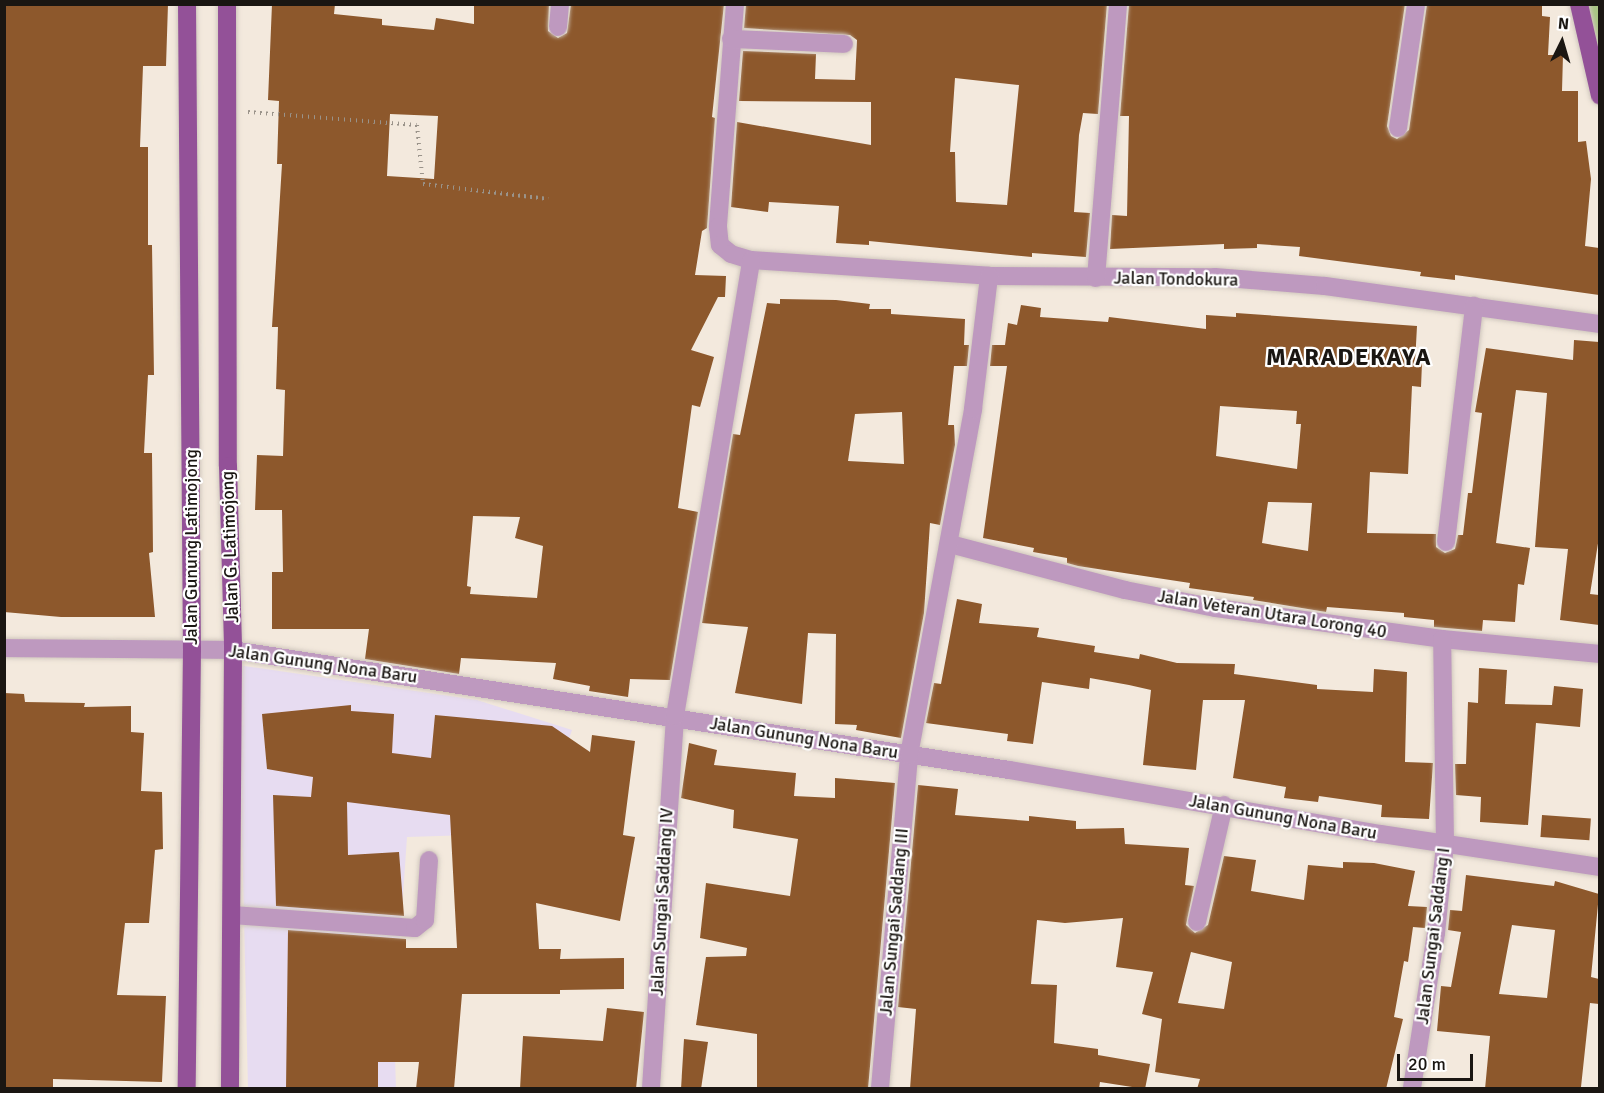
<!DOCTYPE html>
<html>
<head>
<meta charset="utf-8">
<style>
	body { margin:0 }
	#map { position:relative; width:1604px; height:1093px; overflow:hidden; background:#f3e9dd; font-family:Signika,sans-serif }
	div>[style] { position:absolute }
	.commercial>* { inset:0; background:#e7dcf1 }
	.forest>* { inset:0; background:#a9c584 }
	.building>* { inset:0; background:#8d582c; transform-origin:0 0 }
	.path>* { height:4px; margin-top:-2px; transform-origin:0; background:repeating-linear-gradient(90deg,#9a938a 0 1.5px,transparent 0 6px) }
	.roads { filter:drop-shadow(0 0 2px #d0c7bd) drop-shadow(0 0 2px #d0c7bd) }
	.minor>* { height:18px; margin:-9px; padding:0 9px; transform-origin:9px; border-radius:9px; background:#be99bf }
	.major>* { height:18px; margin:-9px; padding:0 9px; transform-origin:9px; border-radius:9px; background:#935198 }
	span { translate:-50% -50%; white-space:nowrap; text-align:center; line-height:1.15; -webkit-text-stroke:4.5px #fff; paint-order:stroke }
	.street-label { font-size:18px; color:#1a1612 }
	.district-label { font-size:24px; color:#1a1612; font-weight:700; letter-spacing:1.5px }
	.frame { position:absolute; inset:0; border:6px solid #1a1612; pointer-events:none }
	.north { position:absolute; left:1532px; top:12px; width:60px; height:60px; -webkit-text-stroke:4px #fff; paint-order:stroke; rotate:5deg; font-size:16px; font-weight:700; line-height:24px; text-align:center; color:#1a1612 }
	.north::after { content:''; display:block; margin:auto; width:21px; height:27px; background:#1a1612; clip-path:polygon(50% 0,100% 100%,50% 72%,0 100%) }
	.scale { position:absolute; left:1397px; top:1054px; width:76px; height:27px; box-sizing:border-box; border:3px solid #1a1612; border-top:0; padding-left:8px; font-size:18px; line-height:21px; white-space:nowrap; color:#1a1612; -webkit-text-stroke:4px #fff; paint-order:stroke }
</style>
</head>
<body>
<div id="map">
	<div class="commercial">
		<div style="clip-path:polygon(238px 665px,477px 700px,572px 730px,537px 833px,407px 837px,394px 1027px,396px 1088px,248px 1088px)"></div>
	</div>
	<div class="forest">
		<div style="clip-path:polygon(1588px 5px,1599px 5px,1599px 53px)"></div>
	</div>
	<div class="building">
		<div style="clip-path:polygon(4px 4px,168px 4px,166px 66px,143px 66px,140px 147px,148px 147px,148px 245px,152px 245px,154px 375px,148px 375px,144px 453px,152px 453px,153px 552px,149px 553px,155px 617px,61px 617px,4px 612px)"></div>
		<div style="clip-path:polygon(evenodd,272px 4px,335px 4px,334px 14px,382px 19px,382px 25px,434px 30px,436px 18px,474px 24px,474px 4px,549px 4px,548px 31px,558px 38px,567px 33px,571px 4px,724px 4px,712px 117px,715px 118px,707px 228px,702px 231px,695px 275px,726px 276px,725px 297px,718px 297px,691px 350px,714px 357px,700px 407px,692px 405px,678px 508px,698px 512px,670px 680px,630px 679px,628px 697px,589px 691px,590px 686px,553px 679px,556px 663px,461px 658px,459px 674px,365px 659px,369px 629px,272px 629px,272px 572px,283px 572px,282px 510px,255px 510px,257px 455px,283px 456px,285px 390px,276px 389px,278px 327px,272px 327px,282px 164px,277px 164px,279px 101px,268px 100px,272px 4px,390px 114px,438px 116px,434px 179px,387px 176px,390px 114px,272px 4px,473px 516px,520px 517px,515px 538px,543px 546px,537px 598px,470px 594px,471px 587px,467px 586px,473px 516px)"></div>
		<div style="clip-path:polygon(evenodd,746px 4px,1107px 4px,1098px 114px,1083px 113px,1079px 135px,1074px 212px,1090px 213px,1086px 257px,1032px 253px,1032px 257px,869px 241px,869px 245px,836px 243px,839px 206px,769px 202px,768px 212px,731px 207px,737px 122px,871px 145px,871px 102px,739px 101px,743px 51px,816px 54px,815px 79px,855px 80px,857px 40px,850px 35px,744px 28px,746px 4px,955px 78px,1019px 85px,1007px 205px,956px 202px,955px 152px,950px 152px,955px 78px)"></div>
		<div style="clip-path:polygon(1129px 4px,1405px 4px,1387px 126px,1391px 136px,1397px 139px,1409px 130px,1427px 4px,1542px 4px,1542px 16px,1550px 17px,1548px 55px,1563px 55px,1562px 91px,1578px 91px,1578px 142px,1586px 141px,1591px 179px,1585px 246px,1599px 248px,1599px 295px,1455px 275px,1455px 280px,1420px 276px,1421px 272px,1299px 256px,1300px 247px,1257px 244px,1257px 248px,1224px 249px,1224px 244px,1110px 249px,1112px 215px,1127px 216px,1129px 116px,1120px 116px)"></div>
		<div style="clip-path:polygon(evenodd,780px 299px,836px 300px,870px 304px,869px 309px,891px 309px,891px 314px,965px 319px,964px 345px,969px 345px,967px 366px,954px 366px,948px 425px,954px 425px,955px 445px,940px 525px,930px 523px,924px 613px,901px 738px,856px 730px,857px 725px,835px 724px,836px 634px,808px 633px,802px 704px,735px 693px,748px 627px,702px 623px,733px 434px,740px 435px,767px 303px,780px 304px,780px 299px,902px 412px,904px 464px,848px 461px,855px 414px,902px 412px)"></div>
		<div style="clip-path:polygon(evenodd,1021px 305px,1041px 308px,1040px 317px,1108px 322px,1109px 317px,1206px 329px,1206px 315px,1236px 317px,1236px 313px,1417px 326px,1415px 363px,1422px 363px,1421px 387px,1412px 386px,1408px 474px,1370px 472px,1367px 533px,1436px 534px,1436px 547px,1445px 553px,1455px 549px,1458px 535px,1463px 535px,1468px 493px,1472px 493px,1482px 413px,1475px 412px,1486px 348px,1573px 360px,1574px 340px,1599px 342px,1599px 537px,1590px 594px,1599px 595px,1599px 625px,1560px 620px,1568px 549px,1535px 547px,1547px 393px,1516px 390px,1496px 543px,1530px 548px,1524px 585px,1518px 584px,1515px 622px,1483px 620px,1482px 631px,1434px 627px,1434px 620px,1404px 617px,1404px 613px,1327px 607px,1326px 612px,1253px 600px,1254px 597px,1189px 588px,1190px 583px,1078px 566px,1067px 563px,1067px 558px,1033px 552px,1034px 548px,983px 538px,1007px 366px,990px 366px,992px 345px,1005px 345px,1008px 323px,1017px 325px,1021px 305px,1220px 406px,1297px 411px,1296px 424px,1301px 424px,1297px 469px,1216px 456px,1220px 406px,1021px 305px,1268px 502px,1312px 503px,1308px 551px,1262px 543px,1268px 502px)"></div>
		<div style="clip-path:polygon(957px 599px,982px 604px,979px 623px,1039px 628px,1037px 637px,1095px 646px,1094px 652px,1139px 659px,1140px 654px,1177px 663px,1235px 664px,1234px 674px,1317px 685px,1317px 689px,1373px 692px,1374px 669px,1407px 672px,1405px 762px,1433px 763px,1429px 819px,1381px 817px,1382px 805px,1319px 796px,1318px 802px,1284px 798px,1286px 787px,1233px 778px,1245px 700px,1203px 700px,1196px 770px,1143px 765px,1151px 690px,1129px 685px,1090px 678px,1089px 689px,1042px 682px,1033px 744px,1007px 741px,1008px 734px,926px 723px,934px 683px,941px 684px)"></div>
		<div style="clip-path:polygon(1479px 668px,1507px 670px,1505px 704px,1552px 705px,1554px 686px,1583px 689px,1580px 727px,1536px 723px,1528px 825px,1480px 822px,1481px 797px,1456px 795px,1455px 764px,1466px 764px,1468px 702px,1478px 703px)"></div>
		<div style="clip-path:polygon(4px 693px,24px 694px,25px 702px,85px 703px,84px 707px,131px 706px,131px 732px,144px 733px,141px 791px,162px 792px,163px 849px,155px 850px,149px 923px,125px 923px,117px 995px,166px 996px,162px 1082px,53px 1079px,53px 1089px,4px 1089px)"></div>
		<div style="clip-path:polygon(351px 705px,351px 711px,394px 714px,392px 753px,431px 758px,435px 715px,552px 726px,590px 752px,592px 735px,635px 741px,623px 835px,635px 837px,620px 921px,536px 903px,539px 949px,561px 949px,560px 959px,624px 958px,624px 989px,560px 990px,560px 994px,462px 994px,454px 1089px,416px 1089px,419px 1062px,378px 1062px,378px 1089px,286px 1089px,288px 930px,406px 939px,406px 948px,457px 948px,450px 815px,347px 802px,348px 855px,399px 852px,404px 916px,276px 906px,273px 795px,311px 797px,313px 777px,267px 769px,262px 714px)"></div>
		<div style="clip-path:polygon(689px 743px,717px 750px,714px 765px,796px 773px,794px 796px,835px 798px,835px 778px,895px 783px,868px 1089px,757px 1089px,757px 1034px,696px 1025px,706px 957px,746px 956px,747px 948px,700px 938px,706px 883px,790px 896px,798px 839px,733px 828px,734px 810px,681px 798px)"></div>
		<div style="clip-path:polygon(evenodd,918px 785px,958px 789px,955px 815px,1029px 821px,1029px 816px,1076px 821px,1076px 829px,1124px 828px,1125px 844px,1189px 848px,1185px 885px,1194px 886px,1186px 925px,1195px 933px,1208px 925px,1224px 856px,1256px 860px,1251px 891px,1304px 900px,1308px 865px,1343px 868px,1343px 862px,1374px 863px,1415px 871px,1408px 906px,1427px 907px,1425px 928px,1413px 927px,1408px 962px,1404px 961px,1394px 1017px,1403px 1019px,1386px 1089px,1197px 1089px,1200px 1079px,1155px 1072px,1162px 1019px,1142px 1014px,1153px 972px,1116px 967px,1123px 918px,1065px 923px,1037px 920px,1031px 984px,1057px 985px,1054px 1043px,1098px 1049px,1098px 1055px,1150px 1064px,1145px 1089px,1100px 1082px,1099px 1089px,910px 1089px,916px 1009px,898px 1007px,918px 785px,1191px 952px,1232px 962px,1224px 1009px,1178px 1003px,1191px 952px)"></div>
		<div style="left:1542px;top:815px;width:49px;height:22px;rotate:4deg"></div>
		<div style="clip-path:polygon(evenodd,1466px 875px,1554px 886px,1555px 881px,1599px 894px,1591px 977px,1599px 979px,1599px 1004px,1590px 1003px,1581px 1087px,1485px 1089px,1490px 1036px,1437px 1031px,1441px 986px,1451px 987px,1461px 932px,1448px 930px,1450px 910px,1462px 911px,1466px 875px,1512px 925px,1555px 930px,1547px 998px,1499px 994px,1512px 925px)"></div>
		<div style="clip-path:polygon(607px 1008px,644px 1012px,636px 1089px,520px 1089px,523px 1036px,603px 1041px)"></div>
		<div style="clip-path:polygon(684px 1039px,708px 1042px,701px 1089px,681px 1089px)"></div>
	</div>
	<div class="path">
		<div style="left:248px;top:112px;width:169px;rotate:4.4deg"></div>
		<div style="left:417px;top:125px;width:59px;rotate:84.2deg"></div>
		<div style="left:423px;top:184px;width:126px;rotate:6.8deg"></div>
	</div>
	<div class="roads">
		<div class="minor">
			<div style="left:735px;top:4px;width:224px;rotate:94.4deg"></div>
			<div style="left:718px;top:227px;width:18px;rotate:84deg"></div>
			<div style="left:720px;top:245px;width:14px;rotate:39deg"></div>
			<div style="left:731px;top:254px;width:21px;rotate:17deg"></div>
			<div style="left:751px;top:260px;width:239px;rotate:3.8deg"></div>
			<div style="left:989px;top:276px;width:226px;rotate:0.3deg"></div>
			<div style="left:1215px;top:277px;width:110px;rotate:4.7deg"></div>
			<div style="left:1325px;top:286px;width:278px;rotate:7.9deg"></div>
			<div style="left:558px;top:27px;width:23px;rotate:-85deg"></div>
			<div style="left:731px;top:39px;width:113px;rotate:2.5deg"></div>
			<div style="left:1398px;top:128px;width:125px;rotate:-81.7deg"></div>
			<div style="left:1096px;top:278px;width:275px;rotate:-85.4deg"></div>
			<div style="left:1446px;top:542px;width:238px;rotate:-83.2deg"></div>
			<div style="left:950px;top:544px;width:181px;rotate:14.7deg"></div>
			<div style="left:1125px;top:590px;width:93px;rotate:11.2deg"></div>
			<div style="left:1216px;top:608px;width:228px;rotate:7.8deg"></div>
			<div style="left:1442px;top:639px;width:159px;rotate:5.4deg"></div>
			<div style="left:4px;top:648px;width:229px;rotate:0.5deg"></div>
			<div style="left:233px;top:650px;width:785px;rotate:8.79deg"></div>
			<div style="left:1009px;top:770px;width:377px;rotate:9.8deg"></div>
			<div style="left:1381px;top:834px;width:221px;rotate:8.6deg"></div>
			<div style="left:232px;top:915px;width:183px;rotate:4.1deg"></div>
			<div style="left:415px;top:928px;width:13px;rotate:-39deg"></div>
			<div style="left:425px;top:920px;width:60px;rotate:-86.2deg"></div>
			<div style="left:1197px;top:922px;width:120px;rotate:-77deg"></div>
			<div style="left:651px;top:1088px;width:373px;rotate:-86.3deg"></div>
			<div style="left:675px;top:716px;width:462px;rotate:-80.5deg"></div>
			<div style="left:880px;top:1088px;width:334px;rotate:-85deg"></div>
			<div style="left:909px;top:755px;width:352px;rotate:-79.5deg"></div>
			<div style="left:973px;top:409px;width:134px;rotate:-83.1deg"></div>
			<div style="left:1412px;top:1088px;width:157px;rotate:-81.2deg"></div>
			<div style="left:1436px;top:933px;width:89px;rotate:-84.2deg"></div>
			<div style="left:1445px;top:844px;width:205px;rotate:-90.8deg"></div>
		</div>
		<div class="major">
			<div style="left:187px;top:4px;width:645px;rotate:89.56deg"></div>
			<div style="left:192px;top:649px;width:439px;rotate:90.7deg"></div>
			<div style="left:227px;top:4px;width:462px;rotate:89.9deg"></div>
			<div style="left:228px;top:466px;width:184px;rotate:88.4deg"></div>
			<div style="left:233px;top:650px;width:438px;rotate:90.4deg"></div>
			<div style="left:1579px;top:4px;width:94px;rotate:77.1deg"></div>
		</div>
	</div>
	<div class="street-label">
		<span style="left:1176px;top:279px;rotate:1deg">Jalan Tondokura</span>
		<span style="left:191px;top:547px;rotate:-90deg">Jalan Gunung Latimojong</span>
		<span style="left:230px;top:547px;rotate:-92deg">Jalan G. Latimojong</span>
		<span style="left:1272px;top:614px;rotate:9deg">Jalan Veteran Utara Lorong 40</span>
		<span style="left:323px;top:664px;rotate:8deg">Jalan Gunung Nona Baru</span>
		<span style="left:804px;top:738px;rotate:9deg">Jalan Gunung Nona Baru</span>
		<span style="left:1283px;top:817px;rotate:10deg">Jalan Gunung Nona Baru</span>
		<span style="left:662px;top:902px;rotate:-87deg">Jalan Sungai Saddang IV</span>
		<span style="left:894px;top:922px;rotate:-85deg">Jalan Sungai Saddang III</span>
		<span style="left:1433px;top:936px;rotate:-83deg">Jalan Sungai Saddang I</span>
	</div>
	<div class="district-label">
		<span style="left:1349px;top:358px">MARADEKAYA</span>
	</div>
	<div class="frame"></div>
	<div class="north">N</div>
	<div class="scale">20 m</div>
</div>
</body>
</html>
